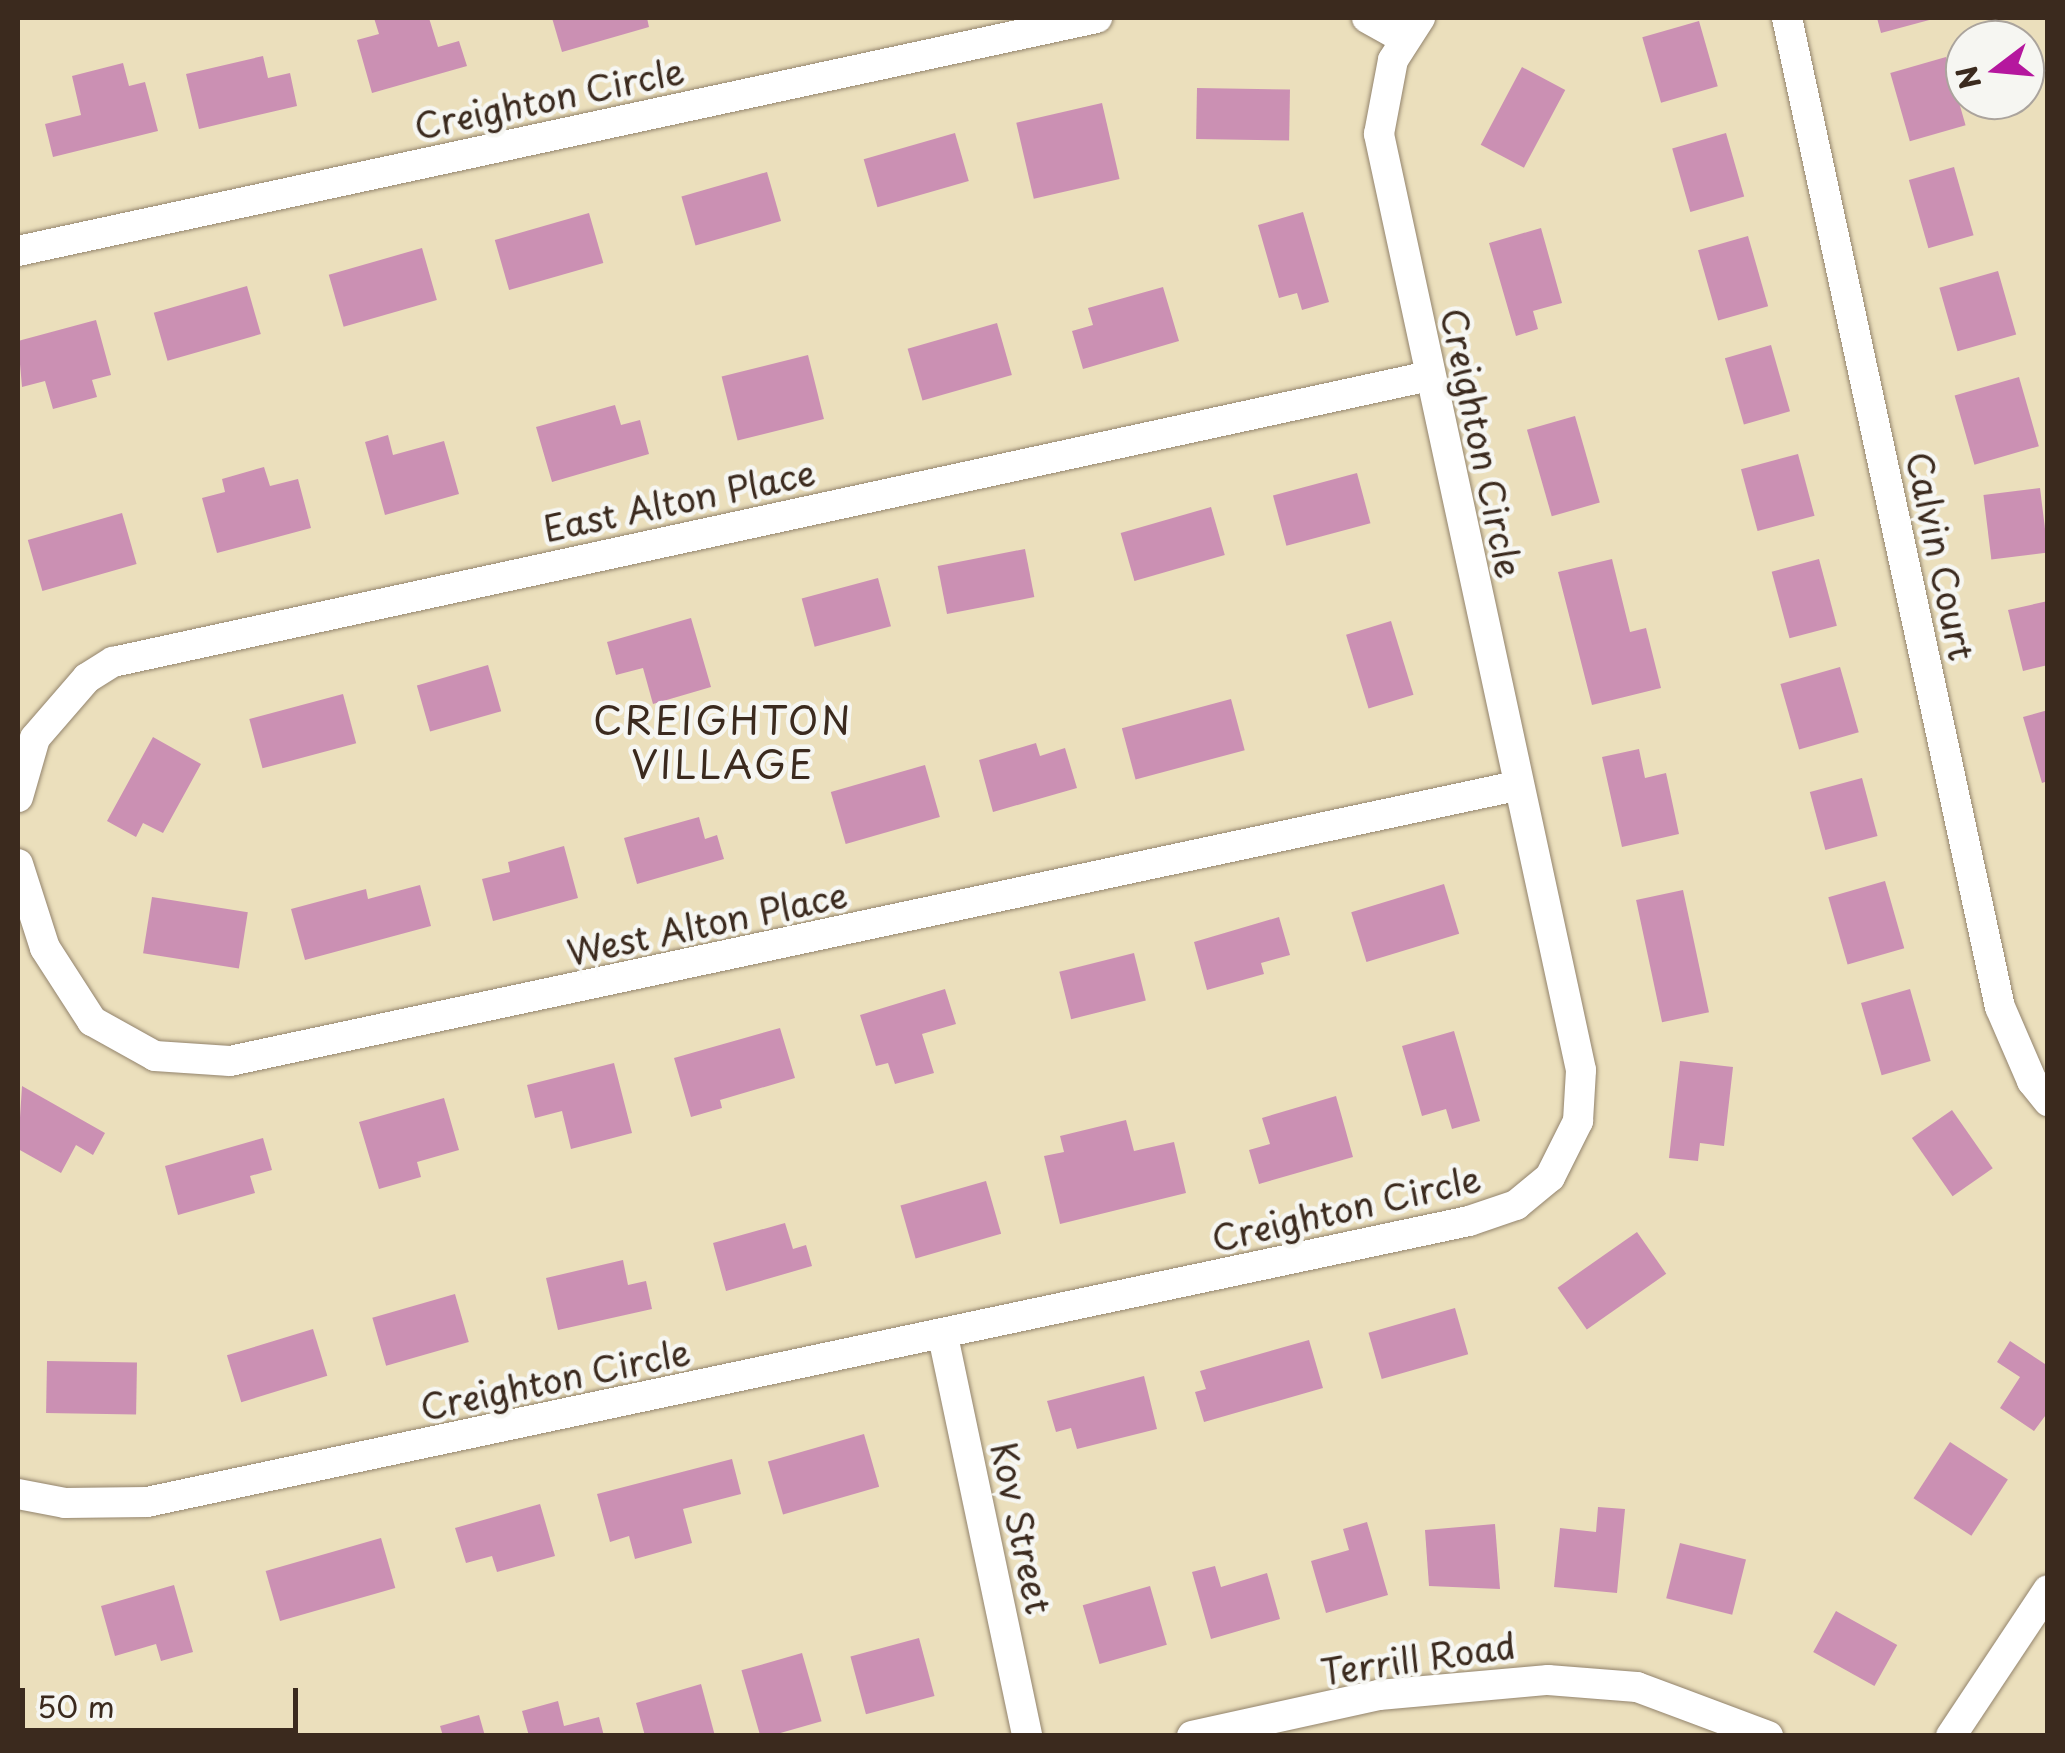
<!DOCTYPE html>
<html>
<head>
<meta charset="utf-8">
<style>
	body { margin:0 }
	#map { position:relative; width:2065px; height:1753px; overflow:hidden; background:#ebdfbc; font-family:"Playpen Sans",sans-serif }
	div>[style] { position:absolute }
	.building>* { inset:0; background:#cb90b3; transform-origin:0 0 }
	.roads { filter:drop-shadow(0 0 2px #93846d) drop-shadow(0 0 2px #93846d) }
	.street>* { height:30px; margin:-15px; padding:0 15px; transform-origin:15px; border-radius:15px; background:#fff }
	span { translate:-50% -50%; white-space:nowrap; text-align:center; line-height:1.15; -webkit-text-stroke:9px #f6f6f2; paint-order:stroke }
	.street-label { font-size:35px; color:#3b2a1e }
	.neighbourhood-label { font-size:38px; color:#3b2a1e; letter-spacing:2.5px }
	.frame { position:absolute; inset:0; border:20px solid #3b2a1e; pointer-events:none }
	.north { position:absolute; left:1945px; top:20px; width:100px; height:100px; box-sizing:border-box; background:#f6f6f2; border:2px solid #aba49d; border-radius:50%; rotate:254deg; font-size:28px; font-weight:700; line-height:40px; text-align:center; color:#3b2a1e }
	.north::after { content:''; display:block; margin:auto; width:35px; height:45px; background:#b5179e; clip-path:polygon(50% 0,100% 100%,50% 72%,0 100%) }
	.scale { position:absolute; left:20px; top:1688px; width:278px; height:45px; box-sizing:border-box; border:5px solid #3b2a1e; border-top:0; padding-left:12px; font-size:30px; line-height:35px; white-space:nowrap; color:#3b2a1e; -webkit-text-stroke:8px #f6f6f2; paint-order:stroke }
</style>
</head>
<body>
<div id="map">
	<div class="building">
		<div style="clip-path:polygon(374px 18px,429px 18px,438px 47px,459px 41px,467px 66px,372px 93px,357px 40px,379px 34px)"></div>
		<div style="clip-path:polygon(552px 18px,647px 18px,649px 27px,562px 52px)"></div>
		<div style="clip-path:polygon(1877px 18px,1933px 18px,1933px 19px,1881px 33px)"></div>
		<div style="left:1699px;top:21px;width:68px;height:59px;rotate:74deg"></div>
		<div style="clip-path:polygon(263px 56px,268px 78px,290px 73px,297px 106px,199px 129px,186px 74px)"></div>
		<div style="left:1946px;top:57px;width:71px;height:58px;rotate:74deg"></div>
		<div style="clip-path:polygon(123px 63px,129px 86px,145px 82px,158px 131px,53px 157px,45px 124px,81px 115px,72px 76px)"></div>
		<div style="left:1522px;top:67px;width:49px;height:88px;rotate:28deg"></div>
		<div style="left:1197px;top:88px;width:93px;height:51px;rotate:1deg"></div>
		<div style="left:1102px;top:103px;width:78px;height:88px;rotate:77deg"></div>
		<div style="left:955px;top:133px;width:50px;height:95px;rotate:74deg"></div>
		<div style="left:1726px;top:133px;width:66px;height:56px;rotate:74deg"></div>
		<div style="left:1954px;top:167px;width:71px;height:47px;rotate:74deg"></div>
		<div style="left:767px;top:172px;width:51px;height:89px;rotate:74deg"></div>
		<div style="clip-path:polygon(1303px 212px,1329px 302px,1302px 310px,1297px 293px,1279px 298px,1258px 225px)"></div>
		<div style="left:589px;top:213px;width:52px;height:98px;rotate:74deg"></div>
		<div style="clip-path:polygon(1541px 228px,1562px 303px,1533px 311px,1538px 329px,1516px 336px,1489px 243px)"></div>
		<div style="left:1748px;top:236px;width:73px;height:52px;rotate:74deg"></div>
		<div style="left:422px;top:248px;width:54px;height:97px;rotate:74deg"></div>
		<div style="left:1998px;top:271px;width:66px;height:61px;rotate:74deg"></div>
		<div style="left:247px;top:286px;width:50px;height:97px;rotate:74deg"></div>
		<div style="clip-path:polygon(1163px 287px,1179px 341px,1083px 369px,1072px 331px,1093px 325px,1088px 308px)"></div>
		<div style="clip-path:polygon(96px 320px,111px 375px,92px 380px,97px 397px,53px 409px,45px 381px,22px 387px,18px 341px)"></div>
		<div style="left:997px;top:323px;width:54px;height:93px;rotate:74deg"></div>
		<div style="left:1771px;top:345px;width:69px;height:48px;rotate:74deg"></div>
		<div style="left:808px;top:355px;width:66px;height:89px;rotate:76deg"></div>
		<div style="left:2019px;top:377px;width:72px;height:67px;rotate:74deg"></div>
		<div style="clip-path:polygon(615px 405px,621px 425px,640px 420px,649px 454px,552px 482px,536px 427px)"></div>
		<div style="left:1575px;top:416px;width:90px;height:50px;rotate:74deg"></div>
		<div style="clip-path:polygon(388px 435px,393px 455px,444px 441px,459px 494px,385px 515px,365px 442px)"></div>
		<div style="left:1798px;top:454px;width:64px;height:59px;rotate:75deg"></div>
		<div style="clip-path:polygon(264px 467px,270px 486px,298px 479px,311px 528px,217px 553px,202px 498px,225px 492px,222px 479px)"></div>
		<div style="left:1357px;top:473px;width:52px;height:87px;rotate:75deg"></div>
		<div style="left:2040px;top:488px;width:65px;height:57px;rotate:83deg"></div>
		<div style="left:1211px;top:507px;width:50px;height:94px;rotate:74deg"></div>
		<div style="left:122px;top:513px;width:53px;height:98px;rotate:74deg"></div>
		<div style="left:1025px;top:549px;width:49px;height:89px;rotate:79deg"></div>
		<div style="clip-path:polygon(1612px 559px,1630px 632px,1646px 628px,1661px 688px,1592px 705px,1558px 572px)"></div>
		<div style="left:1819px;top:559px;width:69px;height:49px;rotate:75deg"></div>
		<div style="left:878px;top:578px;width:50px;height:79px;rotate:75deg"></div>
		<div style="clip-path:polygon(2048px 601px,2048px 665px,2023px 671px,2008px 610px)"></div>
		<div style="clip-path:polygon(691px 618px,711px 687px,653px 704px,643px 668px,616px 675px,607px 642px)"></div>
		<div style="left:1391px;top:621px;width:77px;height:47px;rotate:73deg"></div>
		<div style="left:488px;top:665px;width:48px;height:74px;rotate:74deg"></div>
		<div style="left:1840px;top:667px;width:68px;height:62px;rotate:74deg"></div>
		<div style="left:343px;top:694px;width:51px;height:97px;rotate:75deg"></div>
		<div style="left:1231px;top:699px;width:53px;height:113px;rotate:75deg"></div>
		<div style="clip-path:polygon(2048px 710px,2048px 781px,2042px 783px,2023px 717px)"></div>
		<div style="clip-path:polygon(153px 737px,201px 764px,163px 833px,143px 823px,136px 837px,107px 821px)"></div>
		<div style="clip-path:polygon(1036px 743px,1040px 756px,1065px 748px,1077px 788px,993px 812px,979px 760px)"></div>
		<div style="clip-path:polygon(1639px 749px,1645px 778px,1666px 773px,1679px 834px,1622px 847px,1602px 757px)"></div>
		<div style="left:925px;top:765px;width:54px;height:98px;rotate:74deg"></div>
		<div style="left:1862px;top:778px;width:60px;height:54px;rotate:75deg"></div>
		<div style="clip-path:polygon(699px 817px,705px 839px,717px 835px,724px 859px,637px 884px,624px 838px)"></div>
		<div style="clip-path:polygon(564px 846px,578px 898px,493px 921px,482px 879px,510px 872px,508px 862px)"></div>
		<div style="left:1885px;top:881px;width:70px;height:59px;rotate:74deg"></div>
		<div style="left:1444px;top:884px;width:52px;height:97px;rotate:73deg"></div>
		<div style="clip-path:polygon(420px 885px,431px 926px,305px 960px,291px 909px,366px 889px,368px 899px)"></div>
		<div style="left:1683px;top:890px;width:125px;height:48px;rotate:78deg"></div>
		<div style="left:152px;top:897px;width:97px;height:57px;rotate:9deg"></div>
		<div style="clip-path:polygon(1279px 917px,1290px 955px,1261px 963px,1264px 974px,1207px 990px,1194px 942px)"></div>
		<div style="left:1134px;top:953px;width:49px;height:77px;rotate:76deg"></div>
		<div style="clip-path:polygon(945px 989px,956px 1024px,922px 1034px,934px 1073px,895px 1084px,888px 1063px,876px 1066px,860px 1015px)"></div>
		<div style="left:1910px;top:989px;width:75px;height:51px;rotate:74deg"></div>
		<div style="clip-path:polygon(780px 1028px,795px 1078px,720px 1100px,722px 1108px,691px 1117px,674px 1058px)"></div>
		<div style="clip-path:polygon(1454px 1031px,1480px 1121px,1452px 1129px,1446px 1109px,1422px 1116px,1402px 1046px)"></div>
		<div style="clip-path:polygon(1680px 1061px,1733px 1067px,1724px 1146px,1700px 1143px,1698px 1161px,1669px 1158px)"></div>
		<div style="clip-path:polygon(614px 1063px,632px 1133px,571px 1149px,562px 1111px,535px 1118px,527px 1085px)"></div>
		<div style="clip-path:polygon(22px 1086px,105px 1133px,93px 1155px,76px 1145px,61px 1173px,18px 1149px)"></div>
		<div style="clip-path:polygon(1336px 1096px,1353px 1157px,1259px 1184px,1249px 1150px,1270px 1144px,1262px 1118px)"></div>
		<div style="clip-path:polygon(444px 1098px,459px 1150px,417px 1162px,421px 1177px,379px 1189px,359px 1122px)"></div>
		<div style="left:1952px;top:1110px;width:71px;height:49px;rotate:55deg"></div>
		<div style="clip-path:polygon(1126px 1120px,1134px 1151px,1174px 1142px,1186px 1193px,1060px 1224px,1044px 1156px,1064px 1152px,1060px 1136px)"></div>
		<div style="clip-path:polygon(263px 1138px,272px 1170px,250px 1176px,255px 1193px,178px 1215px,165px 1166px)"></div>
		<div style="left:986px;top:1181px;width:55px;height:89px;rotate:74deg"></div>
		<div style="clip-path:polygon(785px 1223px,793px 1249px,806px 1245px,812px 1266px,726px 1291px,713px 1243px)"></div>
		<div style="left:1637px;top:1232px;width:51px;height:97px;rotate:55deg"></div>
		<div style="clip-path:polygon(623px 1260px,628px 1285px,646px 1281px,652px 1309px,558px 1330px,546px 1278px)"></div>
		<div style="left:455px;top:1294px;width:50px;height:86px;rotate:74deg"></div>
		<div style="left:1455px;top:1308px;width:48px;height:90px;rotate:74deg"></div>
		<div style="left:313px;top:1329px;width:49px;height:90px;rotate:73deg"></div>
		<div style="clip-path:polygon(1309px 1340px,1323px 1388px,1204px 1422px,1195px 1392px,1206px 1389px,1200px 1371px)"></div>
		<div style="clip-path:polygon(2010px 1341px,2048px 1366px,2048px 1412px,2034px 1431px,2000px 1408px,2020px 1377px,1997px 1362px)"></div>
		<div style="left:47px;top:1361px;width:90px;height:52px;rotate:1deg"></div>
		<div style="clip-path:polygon(1144px 1376px,1157px 1429px,1077px 1449px,1071px 1428px,1056px 1432px,1047px 1401px)"></div>
		<div style="left:864px;top:1434px;width:55px;height:100px;rotate:74deg"></div>
		<div style="left:1950px;top:1442px;width:69px;height:67px;rotate:33deg"></div>
		<div style="clip-path:polygon(732px 1459px,741px 1494px,683px 1509px,692px 1543px,635px 1559px,629px 1536px,610px 1542px,597px 1494px)"></div>
		<div style="clip-path:polygon(540px 1504px,555px 1556px,497px 1572px,492px 1556px,466px 1563px,455px 1528px)"></div>
		<div style="clip-path:polygon(1598px 1507px,1625px 1509px,1617px 1593px,1554px 1587px,1560px 1528px,1596px 1532px)"></div>
		<div style="clip-path:polygon(1367px 1522px,1388px 1595px,1326px 1613px,1311px 1561px,1349px 1550px,1343px 1529px)"></div>
		<div style="clip-path:polygon(1495px 1524px,1500px 1589px,1429px 1586px,1425px 1530px)"></div>
		<div style="left:381px;top:1538px;width:52px;height:120px;rotate:74deg"></div>
		<div style="left:1680px;top:1543px;width:68px;height:57px;rotate:14deg"></div>
		<div style="clip-path:polygon(1215px 1566px,1221px 1587px,1267px 1573px,1280px 1619px,1211px 1639px,1192px 1572px)"></div>
		<div style="clip-path:polygon(174px 1585px,193px 1652px,161px 1661px,156px 1644px,115px 1656px,101px 1606px)"></div>
		<div style="left:1150px;top:1586px;width:61px;height:70px;rotate:74deg"></div>
		<div style="left:1836px;top:1611px;width:70px;height:47px;rotate:29deg"></div>
		<div style="left:919px;top:1638px;width:60px;height:71px;rotate:75deg"></div>
		<div style="left:802px;top:1653px;width:71px;height:63px;rotate:74deg"></div>
		<div style="clip-path:polygon(701px 1684px,715px 1736px,645px 1736px,636px 1703px)"></div>
		<div style="clip-path:polygon(558px 1701px,564px 1726px,599px 1717px,604px 1736px,529px 1736px,522px 1711px)"></div>
		<div style="clip-path:polygon(479px 1715px,485px 1736px,443px 1736px,440px 1726px)"></div>
	</div>
	<div class="roads">
		<div class="street">
			<div style="left:1367px;top:18px;width:41px;rotate:29.1deg"></div>
			<div style="left:1787px;top:18px;width:1012px;rotate:77.85deg"></div>
			<div style="left:2000px;top:1007px;width:81px;rotate:66.6deg"></div>
			<div style="left:2032px;top:1081px;width:26px;rotate:51deg"></div>
			<div style="left:18px;top:251px;width:1104px;rotate:-12.19deg"></div>
			<div style="left:18px;top:797px;width:61px;rotate:-73.9deg"></div>
			<div style="left:35px;top:738px;width:79px;rotate:-49.1deg"></div>
			<div style="left:87px;top:678px;width:31px;rotate:-32deg"></div>
			<div style="left:113px;top:662px;width:1347px;rotate:-12.26deg"></div>
			<div style="left:18px;top:864px;width:88px;rotate:72.2deg"></div>
			<div style="left:45px;top:948px;width:87px;rotate:57.2deg"></div>
			<div style="left:92px;top:1021px;width:72px;rotate:29.1deg"></div>
			<div style="left:155px;top:1056px;width:75px;rotate:3.8deg"></div>
			<div style="left:230px;top:1061px;width:1315px;rotate:-12.07deg"></div>
			<div style="left:943px;top:1336px;width:409px;rotate:78.1deg"></div>
			<div style="left:18px;top:1494px;width:48px;rotate:10.8deg"></div>
			<div style="left:65px;top:1503px;width:82px;rotate:-0.7deg"></div>
			<div style="left:147px;top:1502px;width:1352px;rotate:-12deg"></div>
			<div style="left:1469px;top:1221px;width:50px;rotate:-18.8deg"></div>
			<div style="left:1516px;top:1205px;width:44px;rotate:-39.5deg"></div>
			<div style="left:1550px;top:1177px;width:63px;rotate:-63.4deg"></div>
			<div style="left:1578px;top:1121px;width:51px;rotate:-86.6deg"></div>
			<div style="left:1581px;top:1070px;width:958px;rotate:-102.18deg"></div>
			<div style="left:1379px;top:134px;width:75px;rotate:-79.3deg"></div>
			<div style="left:1393px;top:60px;width:50px;rotate:-57.3deg"></div>
			<div style="left:1192px;top:1736px;width:191px;rotate:-12.4deg"></div>
			<div style="left:1379px;top:1695px;width:170px;rotate:-5.1deg"></div>
			<div style="left:1548px;top:1680px;width:89px;rotate:4.5deg"></div>
			<div style="left:1637px;top:1687px;width:140px;rotate:20.5deg"></div>
			<div style="left:1951px;top:1736px;width:175px;rotate:-56.4deg"></div>
		</div>
	</div>
	<div class="street-label">
		<span style="left:549px;top:98px;rotate:-12deg">Creighton Circle</span>
		<span style="left:1482px;top:443px;rotate:78deg">Creighton Circle</span>
		<span style="left:679px;top:500px;rotate:-12deg">East Alton Place</span>
		<span style="left:1941px;top:556px;rotate:78deg">Calvin Court</span>
		<span style="left:707px;top:923px;rotate:-12deg">West Alton Place</span>
		<span style="left:1346px;top:1208px;rotate:-13deg">Creighton Circle</span>
		<span style="left:555px;top:1379px;rotate:-12deg">Creighton Circle</span>
		<span style="left:1022px;top:1528px;rotate:78deg">Kov Street</span>
		<span style="left:1418px;top:1658px;rotate:-8deg">Terrill Road</span>
	</div>
	<div class="neighbourhood-label">
		<span style="left:723px;top:742px">CREIGHTON<br>VILLAGE</span>
	</div>
	<div class="frame"></div>
	<div class="north">N</div>
	<div class="scale">50 m</div>
</div>
</body>
</html>
